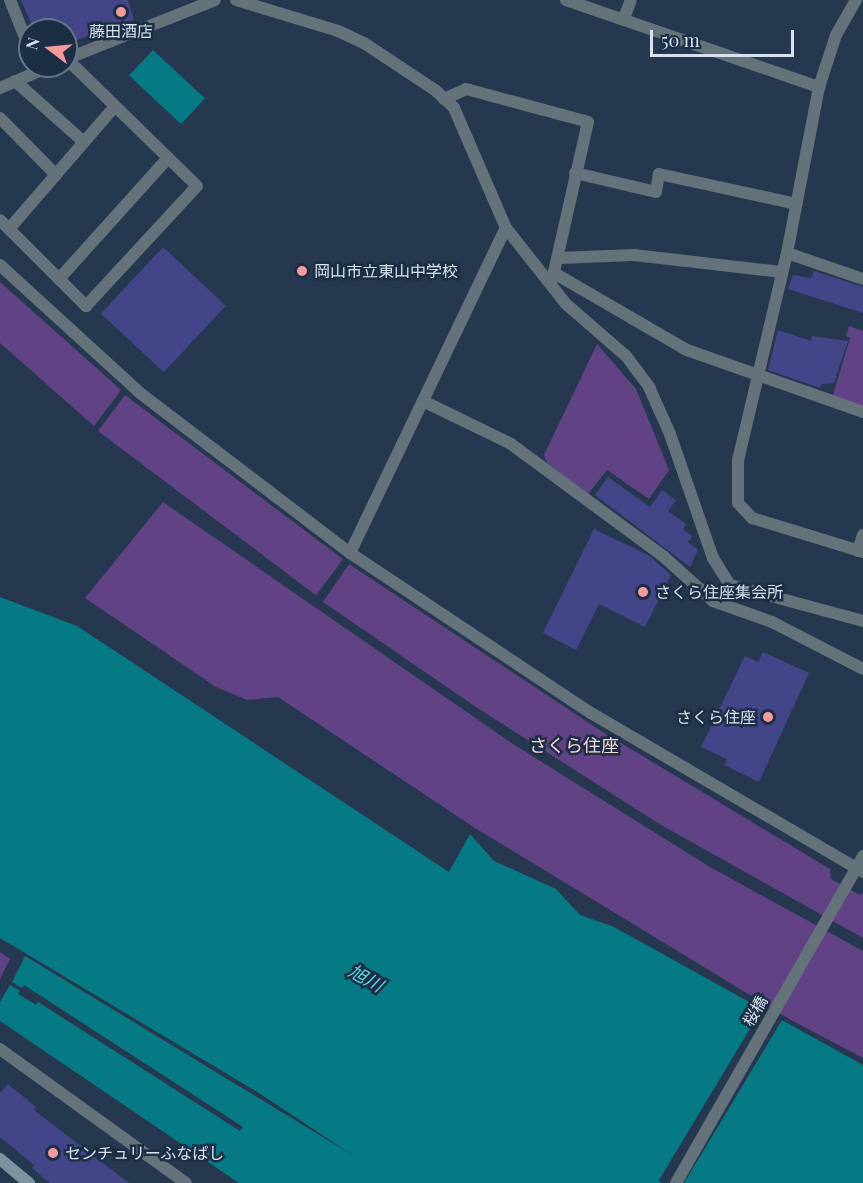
<!DOCTYPE html>
<html>
<head>
<meta charset="utf-8">
<style>
	body { margin:0 }
	#map { position:relative; width:863px; height:1183px; overflow:hidden; background:#26384f; font-family:"Playfair Display","Noto Sans JP",serif }
	div>[style] { position:absolute }
	.green>* { inset:0; background:#614284; transform-origin:0 0 }
	.water>* { inset:0; background:#057a84; transform-origin:0 0 }
	.pier>* { inset:0; background:#26384f; transform-origin:0 0 }
	.building>* { inset:0; background:#434589; transform-origin:0 0 }
	.minor>* { height:12px; margin:-6px; padding:0 6px; transform-origin:6px; border-radius:6px; background:#64737a }
	.tertiary>* { height:12px; margin:-6px; padding:0 6px; transform-origin:6px; border-radius:6px; background:#64737a }
	.secondary>* { height:12px; margin:-6px; padding:0 6px; transform-origin:6px; border-radius:6px; background:#7c94a0 }
	.dots>* { width:16px; height:16px; translate:-50% -50%; box-sizing:border-box; border:3px solid #1c2e44; border-radius:50% }
	span { translate:-50% -50%; white-space:nowrap; text-align:center; line-height:1.15; -webkit-text-stroke:5px #1c2e44; paint-order:stroke }
	.poi-label { font-size:16px; color:#d6e2f0 }
	.left { translate:0 -50%; text-align:left }
	.right { translate:-100% -50%; text-align:right }
	.street-label { font-size:16px; color:#d6e2f0 }
	.neighbourhood-label { font-size:18px; color:#fad6d6 }
	.water-label { font-size:18px; color:#5adbe8; font-style:italic }
	.north { position:absolute; left:18px; top:18px; width:60px; height:60px; box-sizing:border-box; background:#1c2e44; border:2px solid #667689; border-radius:50%; rotate:286deg; font-size:16px; font-weight:700; line-height:24px; text-align:center; color:#d6e2f0 }
	.north::after { content:''; display:block; margin:auto; width:21px; height:27px; background:#f59b9c; clip-path:polygon(50% 0,100% 100%,50% 72%,0 100%) }
	.scale { position:absolute; left:650px; top:30px; width:144px; height:27px; box-sizing:border-box; border:3px solid #d6e2f0; border-top:0; padding-left:8px; font-size:18px; line-height:21px; white-space:nowrap; color:#d6e2f0; -webkit-text-stroke:4px #1c2e44; paint-order:stroke }
</style>
</head>
<body>
<div id="map">
	<div class="green">
		<div style="clip-path:polygon(0 282px,121px 390px,94px 426px,0 343px)"></div>
		<div style="clip-path:polygon(849px 326px,863px 331px,863px 408px,832px 398px,850px 338px,846px 336px)"></div>
		<div style="clip-path:polygon(597px 344px,636px 389px,669px 470px,649px 499px,607px 470px,588px 494px,547px 463px,544px 455px)"></div>
		<div style="left:125px;top:395px;width:273px;height:45px;rotate:37deg"></div>
		<div style="clip-path:polygon(163px 502px,513px 744px,710px 867px,863px 951px,863px 1058px,791px 1020px,475px 828px,278px 697px,247px 700px,216px 687px,85px 598px)"></div>
		<div style="clip-path:polygon(349px 564px,601px 731px,830px 869px,831px 879px,860px 895px,863px 893px,863px 938px,661px 825px,476px 707px,323px 602px)"></div>
		<div style="clip-path:polygon(0 952px,10px 959px,0 979px)"></div>
	</div>
	<div class="water">
		<div style="left:153px;top:50px;width:71px;height:35px;rotate:43deg"></div>
		<div style="clip-path:polygon(0 597px,77px 626px,449px 872px,470px 834px,494px 861px,556px 889px,580px 915px,614px 927px,863px 1065px,863px 1183px,239px 1183px,0 1021px,0 1002px,10px 985px,20px 991px,18px 994px,36px 1005px,38px 1002px,240px 1131px,243px 1127px,24px 985px,22px 988px,12px 982px,25px 956px,354px 1156px,259px 1093px,0 938px)"></div>
	</div>
	<div class="pier">
		<div style="left:763px;top:1007px;width:23px;height:203px;rotate:31deg"></div>
	</div>
	<div class="building">
		<div style="clip-path:polygon(21px 0,128px 0,134px 20px,66px 44px,66px 30px,34px 30px)"></div>
		<div style="left:163px;top:247px;width:86px;height:91px;rotate:43deg"></div>
		<div style="clip-path:polygon(814px 271px,863px 287px,863px 313px,788px 289px,793px 275px,811px 278px)"></div>
		<div style="clip-path:polygon(778px 330px,811px 341px,812px 336px,848px 341px,834px 383px,822px 384px,820px 388px,768px 370px)"></div>
		<div style="clip-path:polygon(608px 477px,650px 507px,662px 490px,676px 500px,668px 511px,686px 524px,683px 529px,692px 536px,688px 542px,698px 550px,690px 567px,595px 495px)"></div>
		<div style="clip-path:polygon(594px 529px,648px 555px,671px 575px,645px 627px,599px 604px,576px 650px,543px 633px)"></div>
		<div style="clip-path:polygon(763px 652px,809px 673px,759px 782px,724px 765px,727px 759px,701px 747px,745px 656px,758px 662px)"></div>
		<div style="clip-path:polygon(8px 1084px,36px 1107px,34px 1110px,129px 1183px,50px 1183px,32px 1168px,34px 1165px,0 1137px,0 1093px)"></div>
	</div>
	<div class="minor">
		<div style="left:10px;top:0;width:54px;rotate:68.2deg"></div>
		<div style="left:236px;top:0;width:107px;rotate:16.9deg"></div>
		<div style="left:338px;top:31px;width:29px;rotate:25deg"></div>
		<div style="left:364px;top:43px;width:85px;rotate:33.5deg"></div>
		<div style="left:435px;top:90px;width:26px;rotate:43deg"></div>
		<div style="left:454px;top:108px;width:131px;rotate:66.6deg"></div>
		<div style="left:506px;top:228px;width:97px;rotate:51.7deg"></div>
		<div style="left:566px;top:304px;width:79px;rotate:40.9deg"></div>
		<div style="left:626px;top:356px;width:39px;rotate:53deg"></div>
		<div style="left:649px;top:387px;width:51px;rotate:65.9deg"></div>
		<div style="left:670px;top:434px;width:131px;rotate:70.9deg"></div>
		<div style="left:713px;top:558px;width:32px;rotate:58deg"></div>
		<div style="left:730px;top:585px;width:138px;rotate:15.1deg"></div>
		<div style="left:566px;top:0;width:268px;rotate:19deg"></div>
		<div style="left:856px;top:0;width:40px;rotate:119.7deg"></div>
		<div style="left:836px;top:35px;width:55px;rotate:108.1deg"></div>
		<div style="left:819px;top:87px;width:169px;rotate:100.9deg"></div>
		<div style="left:787px;top:253px;width:214px;rotate:103.3deg"></div>
		<div style="left:738px;top:461px;width:42px;rotate:90deg"></div>
		<div style="left:738px;top:503px;width:21px;rotate:47deg"></div>
		<div style="left:752px;top:518px;width:116px;rotate:17deg"></div>
		<div style="left:624px;top:18px;width:19px;rotate:-69deg"></div>
		<div style="left:66px;top:59px;width:160px;rotate:-21.6deg"></div>
		<div style="left:15px;top:81px;width:92px;rotate:41.5deg"></div>
		<div style="left:0;top:88px;width:56px;rotate:-23.3deg"></div>
		<div style="left:444px;top:99px;width:24px;rotate:-24deg"></div>
		<div style="left:466px;top:89px;width:126px;rotate:15.1deg"></div>
		<div style="left:588px;top:122px;width:162px;rotate:102.8deg"></div>
		<div style="left:0;top:118px;width:80px;rotate:45.5deg"></div>
		<div style="left:575px;top:173px;width:83px;rotate:13.2deg"></div>
		<div style="left:656px;top:192px;width:18px;rotate:-81deg"></div>
		<div style="left:659px;top:174px;width:141px;rotate:12.3deg"></div>
		<div style="left:0;top:220px;width:122px;rotate:45deg"></div>
		<div style="left:86px;top:306px;width:163px;rotate:-47.2deg"></div>
		<div style="left:197px;top:186px;width:182px;rotate:-135.7deg"></div>
		<div style="left:9px;top:229px;width:162px;rotate:-49.2deg"></div>
		<div style="left:787px;top:253px;width:80px;rotate:18.9deg"></div>
		<div style="left:559px;top:258px;width:75px;rotate:-2.3deg"></div>
		<div style="left:634px;top:255px;width:148px;rotate:6.6deg"></div>
		<div style="left:0;top:265px;width:190px;rotate:42.4deg"></div>
		<div style="left:140px;top:393px;width:264px;rotate:37.3deg"></div>
		<div style="left:350px;top:553px;width:289px;rotate:33.6deg"></div>
		<div style="left:591px;top:713px;width:315px;rotate:30.3deg"></div>
		<div style="left:554px;top:273px;width:154px;rotate:30.1deg"></div>
		<div style="left:687px;top:350px;width:187px;rotate:19.4deg"></div>
		<div style="left:59px;top:279px;width:163px;rotate:-48deg"></div>
		<div style="left:423px;top:401px;width:98px;rotate:26deg"></div>
		<div style="left:511px;top:444px;width:189px;rotate:36.4deg"></div>
		<div style="left:663px;top:556px;width:67px;rotate:42deg"></div>
		<div style="left:713px;top:601px;width:63px;rotate:19.6deg"></div>
		<div style="left:772px;top:622px;width:102px;rotate:27.3deg"></div>
		<div style="left:858px;top:551px;width:17px;rotate:-73deg"></div>
		<div style="left:350px;top:553px;width:361px;rotate:-64.4deg"></div>
		<div style="left:0;top:1049px;width:229px;rotate:35.8deg"></div>
	</div>
	<div class="tertiary">
		<div style="left:676px;top:1183px;width:377px;rotate:-60.2deg"></div>
	</div>
	<div class="secondary">
		<div style="left:0;top:1159px;width:38px;rotate:40deg"></div>
	</div>
	<div class="dots">
		<div style="left:121px;top:12px;background:#f59b9c"></div>
		<div style="left:302px;top:271px;background:#f59b9c"></div>
		<div style="left:643px;top:592px;background:#f59b9c"></div>
		<div style="left:768px;top:717px;background:#f59b9c"></div>
		<div style="left:53px;top:1153px;background:#f59b9c"></div>
	</div>
	<div class="poi-label">
		<span style="left:121px;top:31px">藤田酒店</span>
		<span class="left" style="left:314px;top:271px">岡山市立東山中学校</span>
		<span class="left" style="left:655px;top:592px">さくら住座集会所</span>
		<span class="right" style="left:756px;top:717px">さくら住座</span>
		<span class="left" style="left:65px;top:1153px">センチュリーふなばし</span>
	</div>
	<div class="street-label">
		<span style="left:755px;top:1011px;rotate:-60deg">桜橋</span>
	</div>
	<div class="neighbourhood-label">
		<span style="left:574px;top:745px">さくら住座</span>
	</div>
	<div class="water-label">
		<span style="left:366px;top:978px;rotate:29deg">旭川</span>
	</div>
	<div class="north">N</div>
	<div class="scale">50 m</div>
</div>
</body>
</html>
